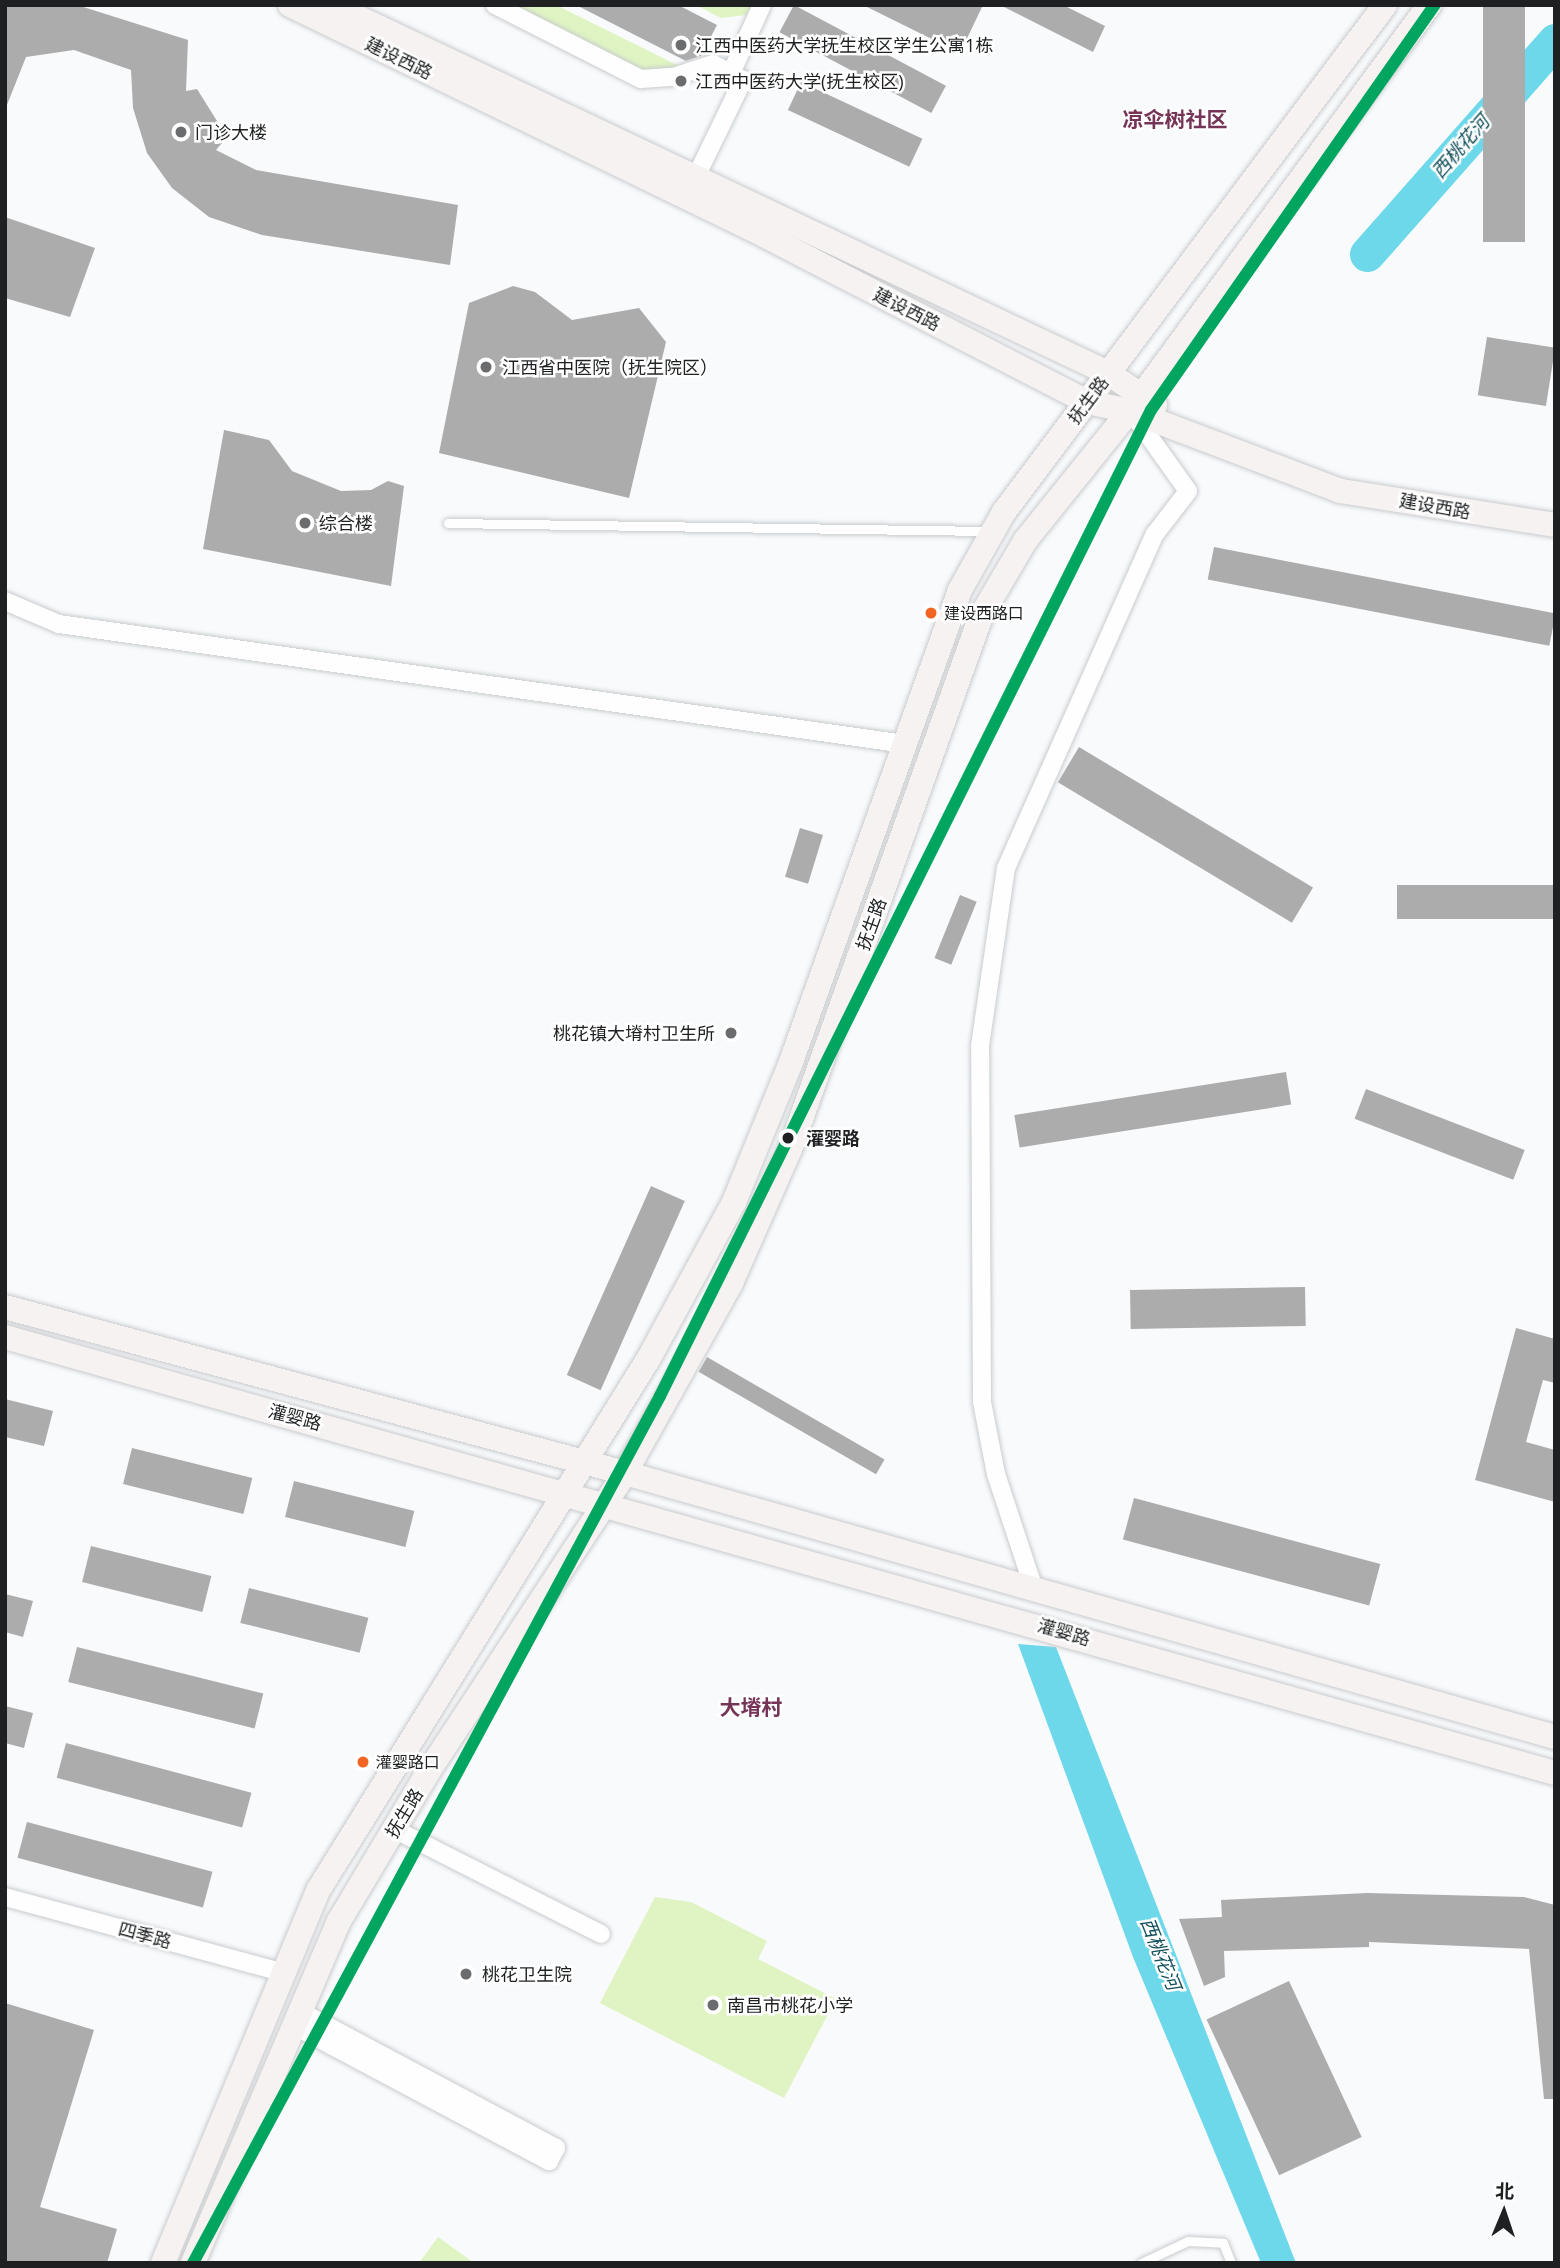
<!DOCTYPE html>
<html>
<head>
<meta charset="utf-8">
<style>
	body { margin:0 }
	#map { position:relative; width:1560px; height:2268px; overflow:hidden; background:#f8fafc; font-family:"Open Sans","Noto Sans SC",sans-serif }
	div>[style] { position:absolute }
	.green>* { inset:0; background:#dff4c2 }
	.water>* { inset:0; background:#6dd8ea }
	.river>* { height:35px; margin:-17.5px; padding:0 17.5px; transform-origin:17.5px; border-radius:17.5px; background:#6dd8ea }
	.building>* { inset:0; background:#acacad; transform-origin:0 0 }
	.roads { filter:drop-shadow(0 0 2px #c9cbcd) drop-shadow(0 0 2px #c9cbcd) }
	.lane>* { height:9px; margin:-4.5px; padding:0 4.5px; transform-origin:4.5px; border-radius:4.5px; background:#fefeff }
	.street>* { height:18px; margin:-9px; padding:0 9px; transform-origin:9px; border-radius:9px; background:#fefeff }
	.secondary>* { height:24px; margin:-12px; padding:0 12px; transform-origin:12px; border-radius:12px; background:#f6f2f2 }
	.metro-1>* { height:12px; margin:-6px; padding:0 6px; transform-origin:6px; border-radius:6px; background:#00a560 }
	.dots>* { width:19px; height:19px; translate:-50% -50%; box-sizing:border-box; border:4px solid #fff; border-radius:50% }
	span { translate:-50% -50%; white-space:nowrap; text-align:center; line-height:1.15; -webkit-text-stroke:5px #fff; paint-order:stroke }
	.bus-label { font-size:16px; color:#1e2022 }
	.left { translate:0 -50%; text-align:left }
	.poi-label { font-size:18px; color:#1e2022 }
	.right { translate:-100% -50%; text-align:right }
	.street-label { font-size:18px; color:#1e2022 }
	.stop-label { font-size:18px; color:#1e2022; font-weight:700 }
	.water-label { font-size:19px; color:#15515c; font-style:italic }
	.quarter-label { font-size:21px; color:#763557; font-weight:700 }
	.frame { position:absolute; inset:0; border:7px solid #1e2022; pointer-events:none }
	.north { position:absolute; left:1469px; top:2177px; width:70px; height:70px; -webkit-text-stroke:5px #fff; paint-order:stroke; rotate:2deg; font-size:19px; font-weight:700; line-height:28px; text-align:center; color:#1e2022 }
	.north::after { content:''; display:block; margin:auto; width:24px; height:32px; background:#1e2022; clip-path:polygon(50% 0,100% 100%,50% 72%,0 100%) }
</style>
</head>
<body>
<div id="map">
	<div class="green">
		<div style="clip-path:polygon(509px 5px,556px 5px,681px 67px,642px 71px)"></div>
		<div style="clip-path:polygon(696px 5px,752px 5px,746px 15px,721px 18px)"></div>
		<div style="clip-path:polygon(655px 1897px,691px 1902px,767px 1941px,758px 1959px,836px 1999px,784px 2098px,600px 2003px)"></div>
		<div style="clip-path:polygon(438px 2237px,474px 2263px,419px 2263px)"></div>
	</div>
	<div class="water">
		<div style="clip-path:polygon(1018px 1644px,1056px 1647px,1296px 2263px,1261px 2263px,1133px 1957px)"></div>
	</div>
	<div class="river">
		<div style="left:1367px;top:254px;width:284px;rotate:-48.6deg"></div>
	</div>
	<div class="building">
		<div style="clip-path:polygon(5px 5px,77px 5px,188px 40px,186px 91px,197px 89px,227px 137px,216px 150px,256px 170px,458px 205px,450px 265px,262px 235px,209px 217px,172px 188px,147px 153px,133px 108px,131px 70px,74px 50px,26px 57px,5px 110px)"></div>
		<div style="clip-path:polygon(576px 5px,678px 5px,717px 25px,701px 56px,686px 61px)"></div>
		<div style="left:794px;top:5px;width:172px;height:31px;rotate:28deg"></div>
		<div style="clip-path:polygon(863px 5px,983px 5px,960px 53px)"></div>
		<div style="clip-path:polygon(1000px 5px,1063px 5px,1105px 26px,1093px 52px)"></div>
		<div style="left:1483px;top:5px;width:42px;height:237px"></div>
		<div style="left:801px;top:82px;width:134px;height:31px;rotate:25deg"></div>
		<div style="clip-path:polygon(5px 217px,95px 248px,70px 317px,5px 298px)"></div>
		<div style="clip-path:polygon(513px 286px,535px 292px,572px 320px,639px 308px,666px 342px,629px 498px,439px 453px,469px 303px)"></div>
		<div style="left:1487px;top:337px;width:69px;height:59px;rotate:9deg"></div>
		<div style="clip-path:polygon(224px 430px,269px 440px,292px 471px,341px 491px,371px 490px,388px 481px,404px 486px,391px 586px,203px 549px)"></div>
		<div style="left:1214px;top:547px;width:348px;height:33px;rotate:11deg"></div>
		<div style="left:1079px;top:747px;width:273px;height:41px;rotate:31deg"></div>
		<div style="left:800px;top:828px;width:24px;height:51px;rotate:17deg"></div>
		<div style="left:1555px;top:885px;width:34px;height:158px;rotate:90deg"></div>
		<div style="left:960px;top:895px;width:18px;height:68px;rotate:22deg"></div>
		<div style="left:1286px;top:1072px;width:33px;height:275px;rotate:81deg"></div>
		<div style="left:1366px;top:1089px;width:170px;height:32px;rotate:21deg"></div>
		<div style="left:651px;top:1186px;width:37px;height:207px;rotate:24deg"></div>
		<div style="left:1305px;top:1287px;width:39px;height:175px;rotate:89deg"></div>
		<div style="clip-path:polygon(1516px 1328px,1555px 1339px,1555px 1383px,1543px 1380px,1526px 1442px,1555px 1450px,1555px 1502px,1475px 1480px)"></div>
		<div style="left:707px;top:1357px;width:205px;height:17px;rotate:30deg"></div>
		<div style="clip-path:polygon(5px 1399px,53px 1411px,44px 1446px,5px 1437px)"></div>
		<div style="left:132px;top:1448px;width:124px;height:37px;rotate:14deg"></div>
		<div style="left:294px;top:1481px;width:124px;height:37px;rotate:14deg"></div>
		<div style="left:1134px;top:1498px;width:255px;height:43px;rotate:15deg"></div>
		<div style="left:91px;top:1546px;width:124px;height:37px;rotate:14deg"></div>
		<div style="left:249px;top:1588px;width:123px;height:36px;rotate:14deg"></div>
		<div style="clip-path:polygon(5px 1594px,33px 1601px,23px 1637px,5px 1632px)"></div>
		<div style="left:77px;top:1647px;width:192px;height:36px;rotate:14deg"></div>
		<div style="clip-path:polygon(5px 1706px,33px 1713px,24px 1748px,5px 1743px)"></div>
		<div style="left:66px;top:1743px;width:192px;height:36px;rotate:15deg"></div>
		<div style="left:27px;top:1822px;width:192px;height:37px;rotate:15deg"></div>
		<div style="clip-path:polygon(1367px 1893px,1524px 1897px,1555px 1905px,1555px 2099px,1544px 2099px,1529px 1949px,1369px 1942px,1369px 1947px,1224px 1951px,1225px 1977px,1204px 1986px,1179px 1919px,1222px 1917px,1221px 1900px)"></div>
		<div style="left:1289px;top:1981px;width:172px;height:91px;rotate:65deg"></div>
		<div style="clip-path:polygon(5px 2003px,94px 2030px,40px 2207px,117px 2229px,107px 2263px,5px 2263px)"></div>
	</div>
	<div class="roads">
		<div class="lane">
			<div style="left:448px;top:523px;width:541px;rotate:0.85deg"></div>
			<div style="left:1141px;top:2263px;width:52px;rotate:-25.1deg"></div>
			<div style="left:1188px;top:2241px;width:35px;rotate:3deg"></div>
			<div style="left:1223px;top:2243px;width:22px;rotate:68deg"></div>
		</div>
		<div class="street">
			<div style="left:495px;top:5px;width:164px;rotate:26.9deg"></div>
			<div style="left:641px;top:79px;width:32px;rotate:-4deg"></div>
			<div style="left:673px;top:77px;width:42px;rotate:-18deg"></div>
			<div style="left:713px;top:64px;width:34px;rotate:28deg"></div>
			<div style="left:743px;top:80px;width:108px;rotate:115.9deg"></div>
			<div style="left:732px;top:71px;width:72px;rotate:-65.6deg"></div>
			<div style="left:5px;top:601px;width:59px;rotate:23.1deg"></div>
			<div style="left:59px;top:624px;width:854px;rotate:8.07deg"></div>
			<div style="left:1034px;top:1589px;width:121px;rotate:-108.3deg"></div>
			<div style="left:996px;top:1474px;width:73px;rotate:-101deg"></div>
			<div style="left:982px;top:1402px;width:356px;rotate:-90.3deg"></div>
			<div style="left:980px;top:1046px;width:180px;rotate:-81.7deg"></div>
			<div style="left:1006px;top:868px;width:366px;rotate:-66deg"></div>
			<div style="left:1155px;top:534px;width:54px;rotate:-52.5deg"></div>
			<div style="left:1188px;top:491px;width:98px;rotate:-125.5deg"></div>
			<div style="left:394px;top:1829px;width:232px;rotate:26.9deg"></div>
			<div style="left:5px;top:1897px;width:289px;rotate:15.2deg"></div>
			<div style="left:295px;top:2026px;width:288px;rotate:28deg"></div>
			<div style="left:549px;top:2161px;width:15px;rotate:-62deg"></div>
			<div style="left:556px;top:2148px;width:289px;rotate:-151.9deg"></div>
		</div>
		<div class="secondary">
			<div style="left:290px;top:5px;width:513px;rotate:25.87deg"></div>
			<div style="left:752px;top:229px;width:377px;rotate:27.3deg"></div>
			<div style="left:1087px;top:402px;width:44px;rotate:11.8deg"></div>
			<div style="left:1130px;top:411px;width:226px;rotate:20.8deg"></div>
			<div style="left:1341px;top:491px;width:217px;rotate:9deg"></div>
			<div style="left:332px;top:5px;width:859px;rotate:25.37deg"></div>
			<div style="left:1108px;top:373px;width:57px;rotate:34.2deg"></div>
			<div style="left:5px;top:1307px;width:642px;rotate:14.99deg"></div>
			<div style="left:625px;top:1473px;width:967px;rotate:15.85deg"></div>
			<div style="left:5px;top:1337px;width:1610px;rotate:15.71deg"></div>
			<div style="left:163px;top:2263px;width:405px;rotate:-67.4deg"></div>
			<div style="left:319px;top:1889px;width:625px;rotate:-58.14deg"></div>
			<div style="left:649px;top:1358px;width:178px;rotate:-61.4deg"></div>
			<div style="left:734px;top:1202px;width:151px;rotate:-67.8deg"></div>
			<div style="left:791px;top:1062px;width:501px;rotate:-70.3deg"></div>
			<div style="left:960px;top:590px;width:90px;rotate:-60.6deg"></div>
			<div style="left:1004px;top:512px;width:634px;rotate:-53.08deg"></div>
			<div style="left:193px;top:2263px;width:372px;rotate:-66.9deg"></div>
			<div style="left:339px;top:1921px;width:177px;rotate:-59.1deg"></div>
			<div style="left:430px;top:1769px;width:354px;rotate:-56.6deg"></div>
			<div style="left:625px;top:1473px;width:218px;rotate:-60.8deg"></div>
			<div style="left:731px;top:1283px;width:149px;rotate:-66.2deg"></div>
			<div style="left:791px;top:1147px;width:564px;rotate:-70.31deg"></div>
			<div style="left:981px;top:616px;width:87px;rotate:-59.6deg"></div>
			<div style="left:1025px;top:541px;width:182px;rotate:-51.2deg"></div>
			<div style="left:1139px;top:399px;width:490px;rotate:-53.6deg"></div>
		</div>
	</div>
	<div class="metro-1">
		<div style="left:193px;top:2263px;width:985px;rotate:-61.69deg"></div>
		<div style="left:660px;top:1396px;width:1101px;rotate:-63.53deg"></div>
		<div style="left:1151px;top:410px;width:495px;rotate:-55deg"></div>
	</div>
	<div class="dots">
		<div style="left:681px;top:45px;background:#6a6c6e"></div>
		<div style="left:681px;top:81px;background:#6a6c6e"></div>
		<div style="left:181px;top:132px;background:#6a6c6e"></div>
		<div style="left:486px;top:367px;background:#6a6c6e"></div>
		<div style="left:305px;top:523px;background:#6a6c6e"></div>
		<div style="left:931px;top:613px;background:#f26522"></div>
		<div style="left:731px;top:1033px;background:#6a6c6e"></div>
		<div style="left:788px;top:1138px;background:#1e2022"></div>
		<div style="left:363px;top:1762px;background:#f26522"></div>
		<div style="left:466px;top:1974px;background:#6a6c6e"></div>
		<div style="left:713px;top:2005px;background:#6a6c6e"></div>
	</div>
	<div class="bus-label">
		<span class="left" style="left:944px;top:613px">建设西路口</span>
		<span class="left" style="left:376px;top:1762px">灌婴路口</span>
	</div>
	<div class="poi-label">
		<span class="left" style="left:695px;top:45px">江西中医药大学抚生校区学生公寓1栋</span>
		<span class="left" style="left:695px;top:81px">江西中医药大学(抚生校区)</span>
		<span class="left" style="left:195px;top:132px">门诊大楼</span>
		<span class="left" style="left:502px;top:367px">江西省中医院（抚生院区）</span>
		<span class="left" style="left:319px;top:523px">综合楼</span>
		<span class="right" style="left:715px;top:1033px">桃花镇大塉村卫生所</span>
		<span class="left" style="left:482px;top:1974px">桃花卫生院</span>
		<span class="left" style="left:727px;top:2005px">南昌市桃花小学</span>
	</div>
	<div class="street-label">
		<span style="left:399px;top:58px;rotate:26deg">建设西路</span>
		<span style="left:907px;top:309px;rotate:27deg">建设西路</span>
		<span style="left:1088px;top:400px;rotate:-53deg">抚生路</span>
		<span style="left:1435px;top:506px;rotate:10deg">建设西路</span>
		<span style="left:871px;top:924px;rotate:-70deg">抚生路</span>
		<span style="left:295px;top:1417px;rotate:15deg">灌婴路</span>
		<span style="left:1064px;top:1632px;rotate:16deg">灌婴路</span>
		<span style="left:404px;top:1813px;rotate:-59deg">抚生路</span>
		<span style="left:145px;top:1935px;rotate:15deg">四季路</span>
	</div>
	<div class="stop-label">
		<span class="left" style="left:806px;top:1138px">灌婴路</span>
	</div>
	<div class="water-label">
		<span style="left:1461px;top:147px;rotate:-49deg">西桃花河</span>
		<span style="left:1160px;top:1954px;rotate:68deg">西桃花河</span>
	</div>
	<div class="quarter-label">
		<span style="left:1175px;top:119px">凉伞树社区</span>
		<span style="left:751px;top:1707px">大塉村</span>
	</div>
	<div class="frame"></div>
	<div class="north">北</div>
</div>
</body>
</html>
